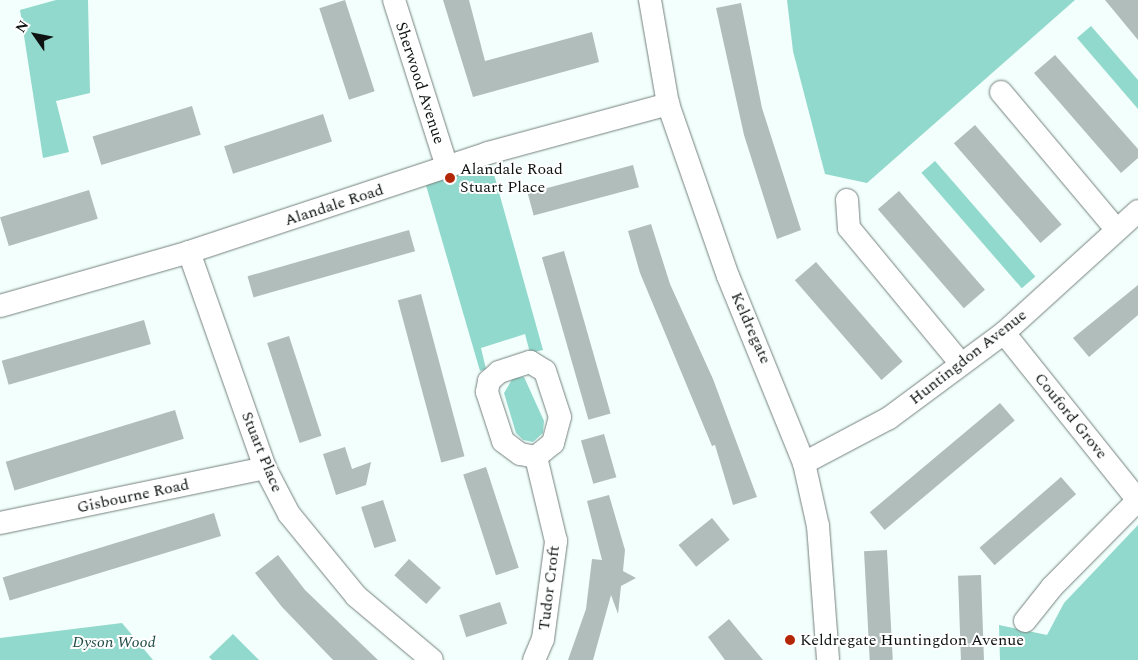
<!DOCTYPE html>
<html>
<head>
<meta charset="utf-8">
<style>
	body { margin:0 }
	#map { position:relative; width:1138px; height:660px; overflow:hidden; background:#f2fffc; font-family:Spectral,serif }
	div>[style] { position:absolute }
	.green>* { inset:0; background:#92d9cd; transform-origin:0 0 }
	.building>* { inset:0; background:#b1bdbb; transform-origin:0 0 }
	.roads { filter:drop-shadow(0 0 1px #75807d) drop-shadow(0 0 1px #75807d) }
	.street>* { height:22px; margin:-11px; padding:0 11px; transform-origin:11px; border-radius:11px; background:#fff }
	.dots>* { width:14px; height:14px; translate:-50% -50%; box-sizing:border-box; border:2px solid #fff; border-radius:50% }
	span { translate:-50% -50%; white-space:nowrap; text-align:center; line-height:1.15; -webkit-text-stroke:4px #fff; paint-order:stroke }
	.street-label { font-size:16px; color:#0e1312 }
	.poi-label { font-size:16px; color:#0e1312 }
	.left { translate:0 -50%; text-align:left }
	.park-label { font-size:16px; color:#1e4a43; font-style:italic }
	.north { position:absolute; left:10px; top:10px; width:50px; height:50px; -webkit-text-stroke:4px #fff; paint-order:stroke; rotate:303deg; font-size:14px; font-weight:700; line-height:20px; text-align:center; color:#0e1312 }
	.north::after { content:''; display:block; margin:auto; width:18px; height:22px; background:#0e1312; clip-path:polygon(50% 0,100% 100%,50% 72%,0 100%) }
</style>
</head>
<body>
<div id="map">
	<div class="green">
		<div style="clip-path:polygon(56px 0,88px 0,90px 93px,56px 101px,69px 152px,43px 158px,20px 10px)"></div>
		<div style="clip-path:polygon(787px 0,1075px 0,867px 183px,825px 174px,793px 51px)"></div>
		<div style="clip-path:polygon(1091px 26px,1138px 80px,1138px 109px,1077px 38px)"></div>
		<div style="clip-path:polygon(488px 153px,543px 350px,530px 353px,525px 334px,481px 348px,486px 369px,480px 371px,423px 175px)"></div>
		<div style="left:935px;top:161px;width:153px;height:18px;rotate:49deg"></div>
		<div style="clip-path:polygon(524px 377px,544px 421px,543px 433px,533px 442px,523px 440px,516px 433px,504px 393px,513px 378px)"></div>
		<div style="clip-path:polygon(1138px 525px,1138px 660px,1000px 660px,999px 625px,1047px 635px,1064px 603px)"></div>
		<div style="clip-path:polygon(122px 623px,153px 660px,0 660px,0 638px)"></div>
		<div style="clip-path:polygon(233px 634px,259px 660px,212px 660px,209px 657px)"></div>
	</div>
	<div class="building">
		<div style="left:345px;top:0;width:96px;height:27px;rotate:72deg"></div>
		<div style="clip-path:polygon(443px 0,469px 0,485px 61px,592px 32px,599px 62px,473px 97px)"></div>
		<div style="clip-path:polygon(1105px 0,1138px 0,1138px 40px)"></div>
		<div style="clip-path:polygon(741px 3px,762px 108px,801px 230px,777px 239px,744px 135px,716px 8px)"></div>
		<div style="clip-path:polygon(1055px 55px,1138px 149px,1138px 158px,1121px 173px,1034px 73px)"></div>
		<div style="left:192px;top:106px;width:30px;height:104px;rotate:73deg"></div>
		<div style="left:323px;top:114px;width:29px;height:104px;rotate:72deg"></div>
		<div style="left:975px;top:125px;width:132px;height:28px;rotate:49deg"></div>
		<div style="left:633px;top:165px;width:23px;height:109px;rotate:75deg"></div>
		<div style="left:89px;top:190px;width:30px;height:93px;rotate:73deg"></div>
		<div style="left:899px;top:191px;width:131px;height:28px;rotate:49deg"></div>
		<div style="clip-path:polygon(651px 224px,670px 284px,713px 379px,757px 497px,733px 505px,715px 445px,712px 446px,640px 273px,628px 231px)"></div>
		<div style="left:409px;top:230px;width:22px;height:168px;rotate:74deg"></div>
		<div style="left:564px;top:251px;width:169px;height:23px;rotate:74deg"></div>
		<div style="left:816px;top:262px;width:132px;height:28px;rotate:49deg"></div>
		<div style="clip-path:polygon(1138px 285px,1138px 315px,1089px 357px,1073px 338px)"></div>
		<div style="left:421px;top:294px;width:168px;height:24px;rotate:75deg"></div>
		<div style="left:144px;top:320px;width:25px;height:148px;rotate:74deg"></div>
		<div style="left:289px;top:336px;width:105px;height:23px;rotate:72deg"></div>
		<div style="left:1000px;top:403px;width:23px;height:170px;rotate:50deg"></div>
		<div style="left:175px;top:410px;width:30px;height:177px;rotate:73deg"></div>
		<div style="left:604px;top:434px;width:45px;height:24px;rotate:74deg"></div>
		<div style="clip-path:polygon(345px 447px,352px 469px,371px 462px,366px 485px,336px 495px,323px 454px)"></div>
		<div style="left:486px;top:467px;width:106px;height:24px;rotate:72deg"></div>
		<div style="left:1061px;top:477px;width:23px;height:108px;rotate:49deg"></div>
		<div style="clip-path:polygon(609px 495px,625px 550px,623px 571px,636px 578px,621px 586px,618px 614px,611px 595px,593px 660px,568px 660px,586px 609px,592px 559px,602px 560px,587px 501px)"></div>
		<div style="left:383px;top:500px;width:43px;height:23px;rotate:72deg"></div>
		<div style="left:214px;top:513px;width:24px;height:221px;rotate:73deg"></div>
		<div style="left:712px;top:518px;width:28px;height:43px;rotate:51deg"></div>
		<div style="left:887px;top:550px;width:110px;height:23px;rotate:87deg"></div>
		<div style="clip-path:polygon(278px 555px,305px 590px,378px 660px,333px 660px,282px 607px,255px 573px)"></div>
		<div style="left:409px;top:559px;width:43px;height:22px;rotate:42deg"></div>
		<div style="left:981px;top:575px;width:85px;height:23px;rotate:88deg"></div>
		<div style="left:500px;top:602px;width:23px;height:43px;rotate:72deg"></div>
		<div style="clip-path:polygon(729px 619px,743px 636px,763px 660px,725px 660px,708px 637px)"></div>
	</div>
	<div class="roads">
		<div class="street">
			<div style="left:394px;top:0;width:175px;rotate:72.4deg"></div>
			<div style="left:650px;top:0;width:106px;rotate:80.2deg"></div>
			<div style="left:668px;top:104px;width:182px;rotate:70.8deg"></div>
			<div style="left:728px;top:276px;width:202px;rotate:67.9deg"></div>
			<div style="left:804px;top:463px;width:65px;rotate:77.5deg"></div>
			<div style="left:818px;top:526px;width:134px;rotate:85.7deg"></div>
			<div style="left:1001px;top:92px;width:179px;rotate:50deg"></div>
			<div style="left:847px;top:200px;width:28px;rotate:86deg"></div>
			<div style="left:849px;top:228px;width:176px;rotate:50.5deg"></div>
			<div style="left:189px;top:252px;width:229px;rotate:70.6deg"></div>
			<div style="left:265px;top:468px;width:52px;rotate:62.4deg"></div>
			<div style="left:289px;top:514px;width:106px;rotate:50.7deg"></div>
			<div style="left:356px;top:596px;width:99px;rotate:40.1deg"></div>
			<div style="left:0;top:306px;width:197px;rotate:-15.9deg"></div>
			<div style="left:189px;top:252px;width:315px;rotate:-18.3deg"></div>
			<div style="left:488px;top:153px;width:187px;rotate:-15.2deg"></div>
			<div style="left:1004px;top:333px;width:214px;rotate:51.3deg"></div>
			<div style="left:530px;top:362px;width:17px;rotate:31deg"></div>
			<div style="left:545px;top:371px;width:48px;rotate:71.9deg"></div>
			<div style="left:560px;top:417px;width:27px;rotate:105deg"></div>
			<div style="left:553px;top:443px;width:22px;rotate:141deg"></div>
			<div style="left:536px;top:457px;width:16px;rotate:-169deg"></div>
			<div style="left:520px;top:454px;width:21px;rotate:-143deg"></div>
			<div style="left:503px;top:441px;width:52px;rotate:-108.1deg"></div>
			<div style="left:487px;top:392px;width:11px;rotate:-80deg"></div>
			<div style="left:489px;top:381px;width:13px;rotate:-42deg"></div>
			<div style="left:499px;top:372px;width:33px;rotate:-18deg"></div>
			<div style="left:804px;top:463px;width:96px;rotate:-27.9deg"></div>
			<div style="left:889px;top:418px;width:143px;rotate:-36.5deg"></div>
			<div style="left:1004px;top:333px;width:181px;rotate:-42.3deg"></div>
			<div style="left:0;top:523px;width:271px;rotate:-11.7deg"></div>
			<div style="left:1025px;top:621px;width:43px;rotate:-51.5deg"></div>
			<div style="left:1052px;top:587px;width:122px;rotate:-45.3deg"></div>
			<div style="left:534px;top:660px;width:23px;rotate:-67deg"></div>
			<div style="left:543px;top:639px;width:99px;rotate:-82.4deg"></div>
			<div style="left:556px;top:541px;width:86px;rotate:-103.4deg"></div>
		</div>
	</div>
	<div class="dots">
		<div style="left:450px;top:178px;background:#b32706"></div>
		<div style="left:790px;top:640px;background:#b32706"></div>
	</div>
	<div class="street-label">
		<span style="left:420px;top:83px;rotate:72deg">Sherwood Avenue</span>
		<span style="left:334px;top:205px;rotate:-18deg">Alandale Road</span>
		<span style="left:751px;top:328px;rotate:66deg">Keldregate</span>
		<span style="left:968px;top:357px;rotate:-38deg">Huntingdon Avenue</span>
		<span style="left:1071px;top:416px;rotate:51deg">Couford Grove</span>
		<span style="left:262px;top:452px;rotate:68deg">Stuart Place</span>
		<span style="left:133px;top:496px;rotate:-12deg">Gisbourne Road</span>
		<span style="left:549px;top:588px;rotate:-83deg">Tudor Croft</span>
	</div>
	<div class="poi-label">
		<span class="left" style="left:460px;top:178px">Alandale Road<br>Stuart Place</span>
		<span class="left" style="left:800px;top:640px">Keldregate Huntingdon Avenue</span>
	</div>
	<div class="park-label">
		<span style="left:114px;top:642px">Dyson Wood</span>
	</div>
	<div class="north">N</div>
</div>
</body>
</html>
